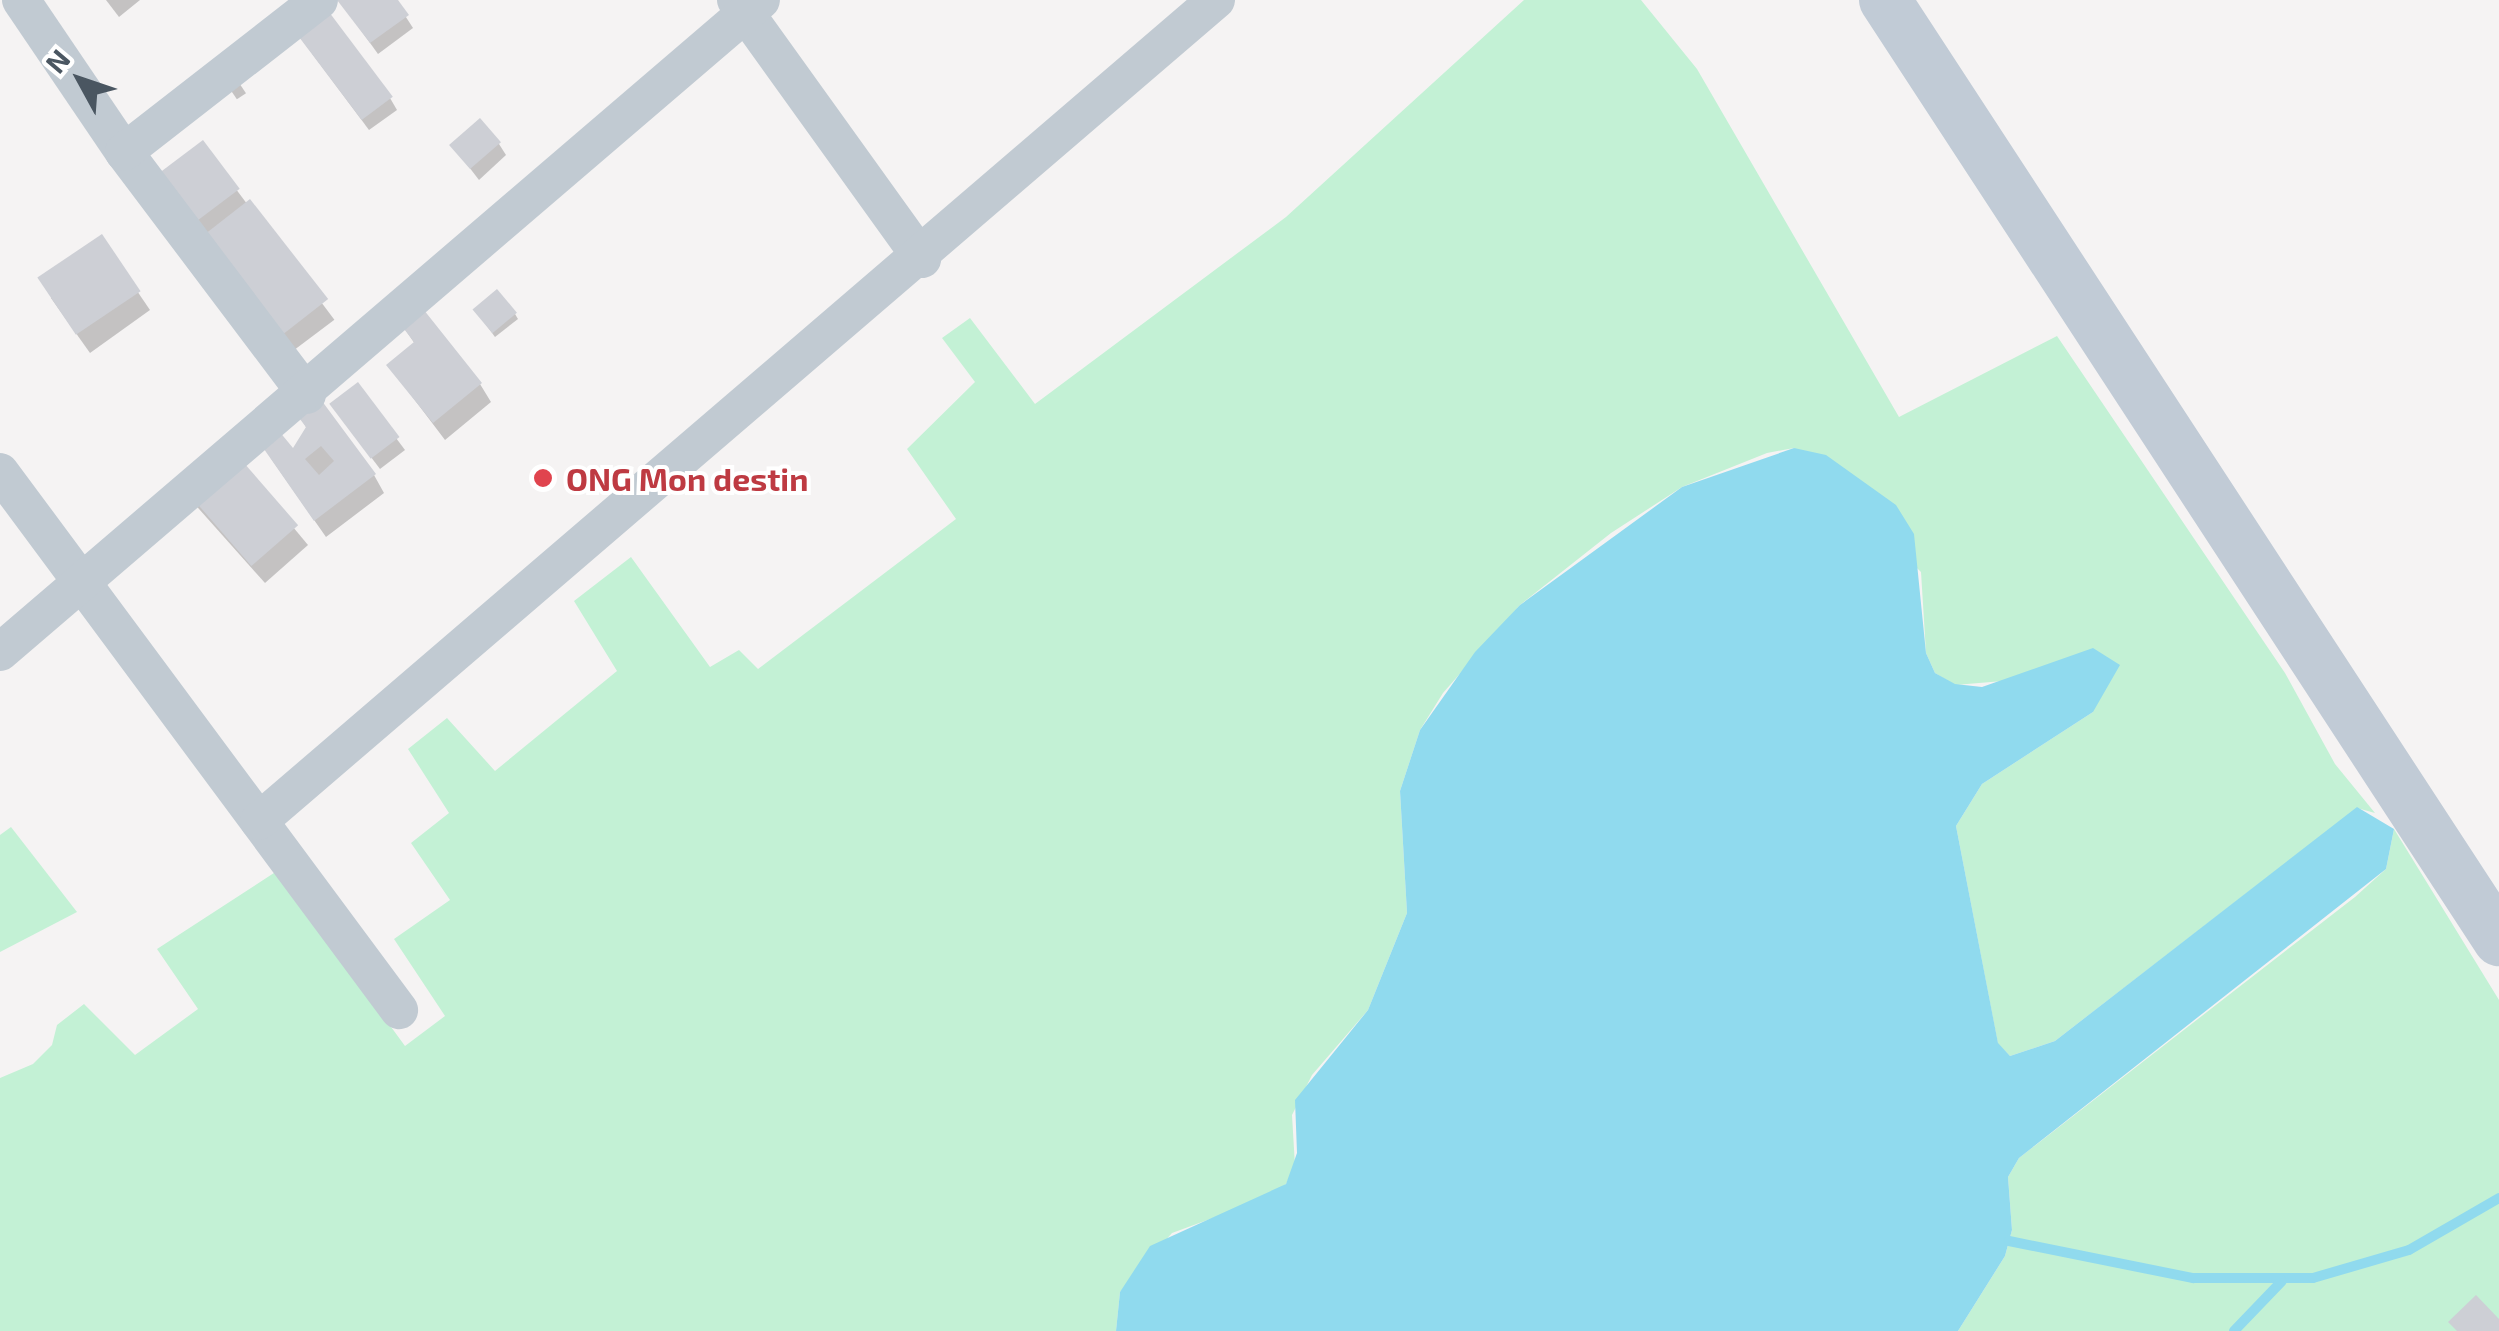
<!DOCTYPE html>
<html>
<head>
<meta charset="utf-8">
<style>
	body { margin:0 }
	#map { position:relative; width:2499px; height:1331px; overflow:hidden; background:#f5f3f3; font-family:"Exo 2",sans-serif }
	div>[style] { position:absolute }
	.green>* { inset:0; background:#c3f1d5 }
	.water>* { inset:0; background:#90daee }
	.shadow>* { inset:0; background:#0003; transform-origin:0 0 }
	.stream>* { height:10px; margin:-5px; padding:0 5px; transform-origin:5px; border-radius:5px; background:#90daee }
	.building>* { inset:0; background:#cdcfd5; transform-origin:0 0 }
	.street>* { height:38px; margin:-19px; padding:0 19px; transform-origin:19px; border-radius:19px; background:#c1cad2 }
	.secondary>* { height:52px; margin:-26px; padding:0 26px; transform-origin:26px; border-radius:26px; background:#c1cbd6 }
	.dots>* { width:28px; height:28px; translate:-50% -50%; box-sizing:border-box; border:5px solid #fff; border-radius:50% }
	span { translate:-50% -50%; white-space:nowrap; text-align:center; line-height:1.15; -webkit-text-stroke:8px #fff; paint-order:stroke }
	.health-label { font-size:32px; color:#be3a42; font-weight:700 }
	.left { translate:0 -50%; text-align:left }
	.north { position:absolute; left:30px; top:30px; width:100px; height:100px; -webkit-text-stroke:8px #fff; paint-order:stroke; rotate:310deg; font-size:28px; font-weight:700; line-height:40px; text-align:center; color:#4a5661 }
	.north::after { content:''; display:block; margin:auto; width:35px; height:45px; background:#4a5661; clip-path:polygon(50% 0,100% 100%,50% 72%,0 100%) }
</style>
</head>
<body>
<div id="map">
	<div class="green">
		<div style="clip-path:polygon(1524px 0,1641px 0,1697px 69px,1899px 417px,2057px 336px,2285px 673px,2335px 764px,2375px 813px,2357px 808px,2055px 1041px,2010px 1056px,1998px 1044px,1956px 826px,1982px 784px,2093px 712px,2003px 681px,1955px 685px,1935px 673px,1926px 653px,1921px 572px,1794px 448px,1767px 453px,1682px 487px,1611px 533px,1520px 605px,1443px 693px,1420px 730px,1400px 791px,1407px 913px,1368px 1010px,1312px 1075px,1292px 1115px,1295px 1166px,1286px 1184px,1262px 1200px,1172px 1233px,1120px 1292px,1116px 1331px,0 1331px,0 1078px,33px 1064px,52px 1045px,57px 1025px,84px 1004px,135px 1055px,198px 1009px,157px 949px,277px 871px,405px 1046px,445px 1016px,394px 939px,450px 900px,411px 843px,449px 813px,408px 749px,447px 718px,495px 771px,617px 671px,574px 601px,631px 557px,710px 667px,739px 650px,758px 669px,956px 519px,907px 449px,975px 382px,942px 338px,970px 318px,1035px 404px,1286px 217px)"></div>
		<div style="clip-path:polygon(11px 827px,77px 912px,0 952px,0 835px)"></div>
		<div style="clip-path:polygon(2394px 829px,2499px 1000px,2499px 1331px,1958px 1331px,2005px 1256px,2012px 1230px,2008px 1177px,2019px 1158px,2355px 897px,2386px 869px)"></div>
	</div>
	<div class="water">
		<div style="clip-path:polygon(1794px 448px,1826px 455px,1896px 505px,1914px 534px,1926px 653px,1935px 673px,1955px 684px,1982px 687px,2093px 648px,2120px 665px,2093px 712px,1982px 784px,1956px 826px,1998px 1043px,2010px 1056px,2055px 1041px,2357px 807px,2394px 829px,2386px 869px,2019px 1158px,2008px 1177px,2012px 1230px,2005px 1256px,1958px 1331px,1116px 1331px,1120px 1292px,1150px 1246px,1286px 1184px,1297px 1153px,1295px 1100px,1368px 1010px,1407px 913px,1400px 791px,1420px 730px,1475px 652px,1520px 605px,1682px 487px)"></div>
	</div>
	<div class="shadow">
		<div style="clip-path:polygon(106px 0,140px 0,119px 17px)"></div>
		<div style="clip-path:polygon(339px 0,395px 0,413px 28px,378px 54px)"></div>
		<div style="clip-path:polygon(299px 36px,390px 98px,397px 110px,369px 130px)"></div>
		<div style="left:227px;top:65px;width:34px;height:11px;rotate:56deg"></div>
		<div style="left:202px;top:144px;width:220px;height:57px;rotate:53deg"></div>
		<div style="clip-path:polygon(499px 144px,506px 155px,479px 180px,452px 145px)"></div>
		<div style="clip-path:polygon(101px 238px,150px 310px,90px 353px,51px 298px)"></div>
		<div style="clip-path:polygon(394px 313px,480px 384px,491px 402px,445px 440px,389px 366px,415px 344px)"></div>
		<div style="clip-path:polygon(478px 314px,515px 314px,518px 319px,495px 337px)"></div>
		<div style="clip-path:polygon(357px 386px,405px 450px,380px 469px,340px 416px)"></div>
		<div style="clip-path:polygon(297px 411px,374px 475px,384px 493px,326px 537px,270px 457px,293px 453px,307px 429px)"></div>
		<div style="clip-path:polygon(223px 443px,308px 545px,265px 583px,191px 500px)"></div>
	</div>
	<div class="stream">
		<div style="left:2009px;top:1241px;width:188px;rotate:11.4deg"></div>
		<div style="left:2193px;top:1278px;width:120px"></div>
		<div style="left:2313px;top:1278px;width:100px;rotate:-16.3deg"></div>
		<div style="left:2409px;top:1250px;width:104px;rotate:-30deg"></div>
		<div style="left:2234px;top:1331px;width:69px;rotate:-46.2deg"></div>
	</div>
	<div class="building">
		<div style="left:320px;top:0;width:121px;height:39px;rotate:53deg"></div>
		<div style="clip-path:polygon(337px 0,398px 0,409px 15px,370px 43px)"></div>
		<div style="left:480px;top:118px;width:32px;height:41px;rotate:49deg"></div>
		<div style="left:203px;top:140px;width:61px;height:59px;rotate:53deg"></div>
		<div style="left:250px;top:199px;width:127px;height:63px;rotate:52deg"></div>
		<div style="left:102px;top:234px;width:69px;height:78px;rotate:56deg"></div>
		<div style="left:497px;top:289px;width:31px;height:32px;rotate:50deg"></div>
		<div style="clip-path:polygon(412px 295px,482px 383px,433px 423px,386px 365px,414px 342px,391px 312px)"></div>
		<div style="left:358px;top:382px;width:69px;height:36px;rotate:53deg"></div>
		<div style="clip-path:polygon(evenodd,316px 393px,376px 474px,314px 521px,257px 439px,274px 425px,293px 448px,306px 427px,293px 410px,316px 393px,321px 446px,334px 461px,319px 475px,305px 459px,321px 446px)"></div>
		<div style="left:224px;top:440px;width:113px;height:62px;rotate:49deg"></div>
		<div style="clip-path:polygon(2476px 1295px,2499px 1319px,2499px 1331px,2457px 1331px,2448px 1322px)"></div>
	</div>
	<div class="street">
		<div style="left:21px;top:0;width:184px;rotate:55.9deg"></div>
		<div style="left:124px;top:152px;width:304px;rotate:53deg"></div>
		<div style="left:736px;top:0;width:319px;rotate:54.3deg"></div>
		<div style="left:124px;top:152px;width:247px;rotate:-37.9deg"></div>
		<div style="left:0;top:472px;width:670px;rotate:53.44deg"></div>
		<div style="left:0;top:652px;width:1002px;rotate:-40.59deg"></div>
		<div style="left:259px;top:821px;width:1261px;rotate:-40.63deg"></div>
	</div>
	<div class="secondary">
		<div style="left:1885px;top:0;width:1123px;rotate:56.85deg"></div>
	</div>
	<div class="dots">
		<div style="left:543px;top:478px;background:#e0444e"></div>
	</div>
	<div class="health-label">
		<span class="left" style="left:566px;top:478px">ONG Mon destin</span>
	</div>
	<div class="north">N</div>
</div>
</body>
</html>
